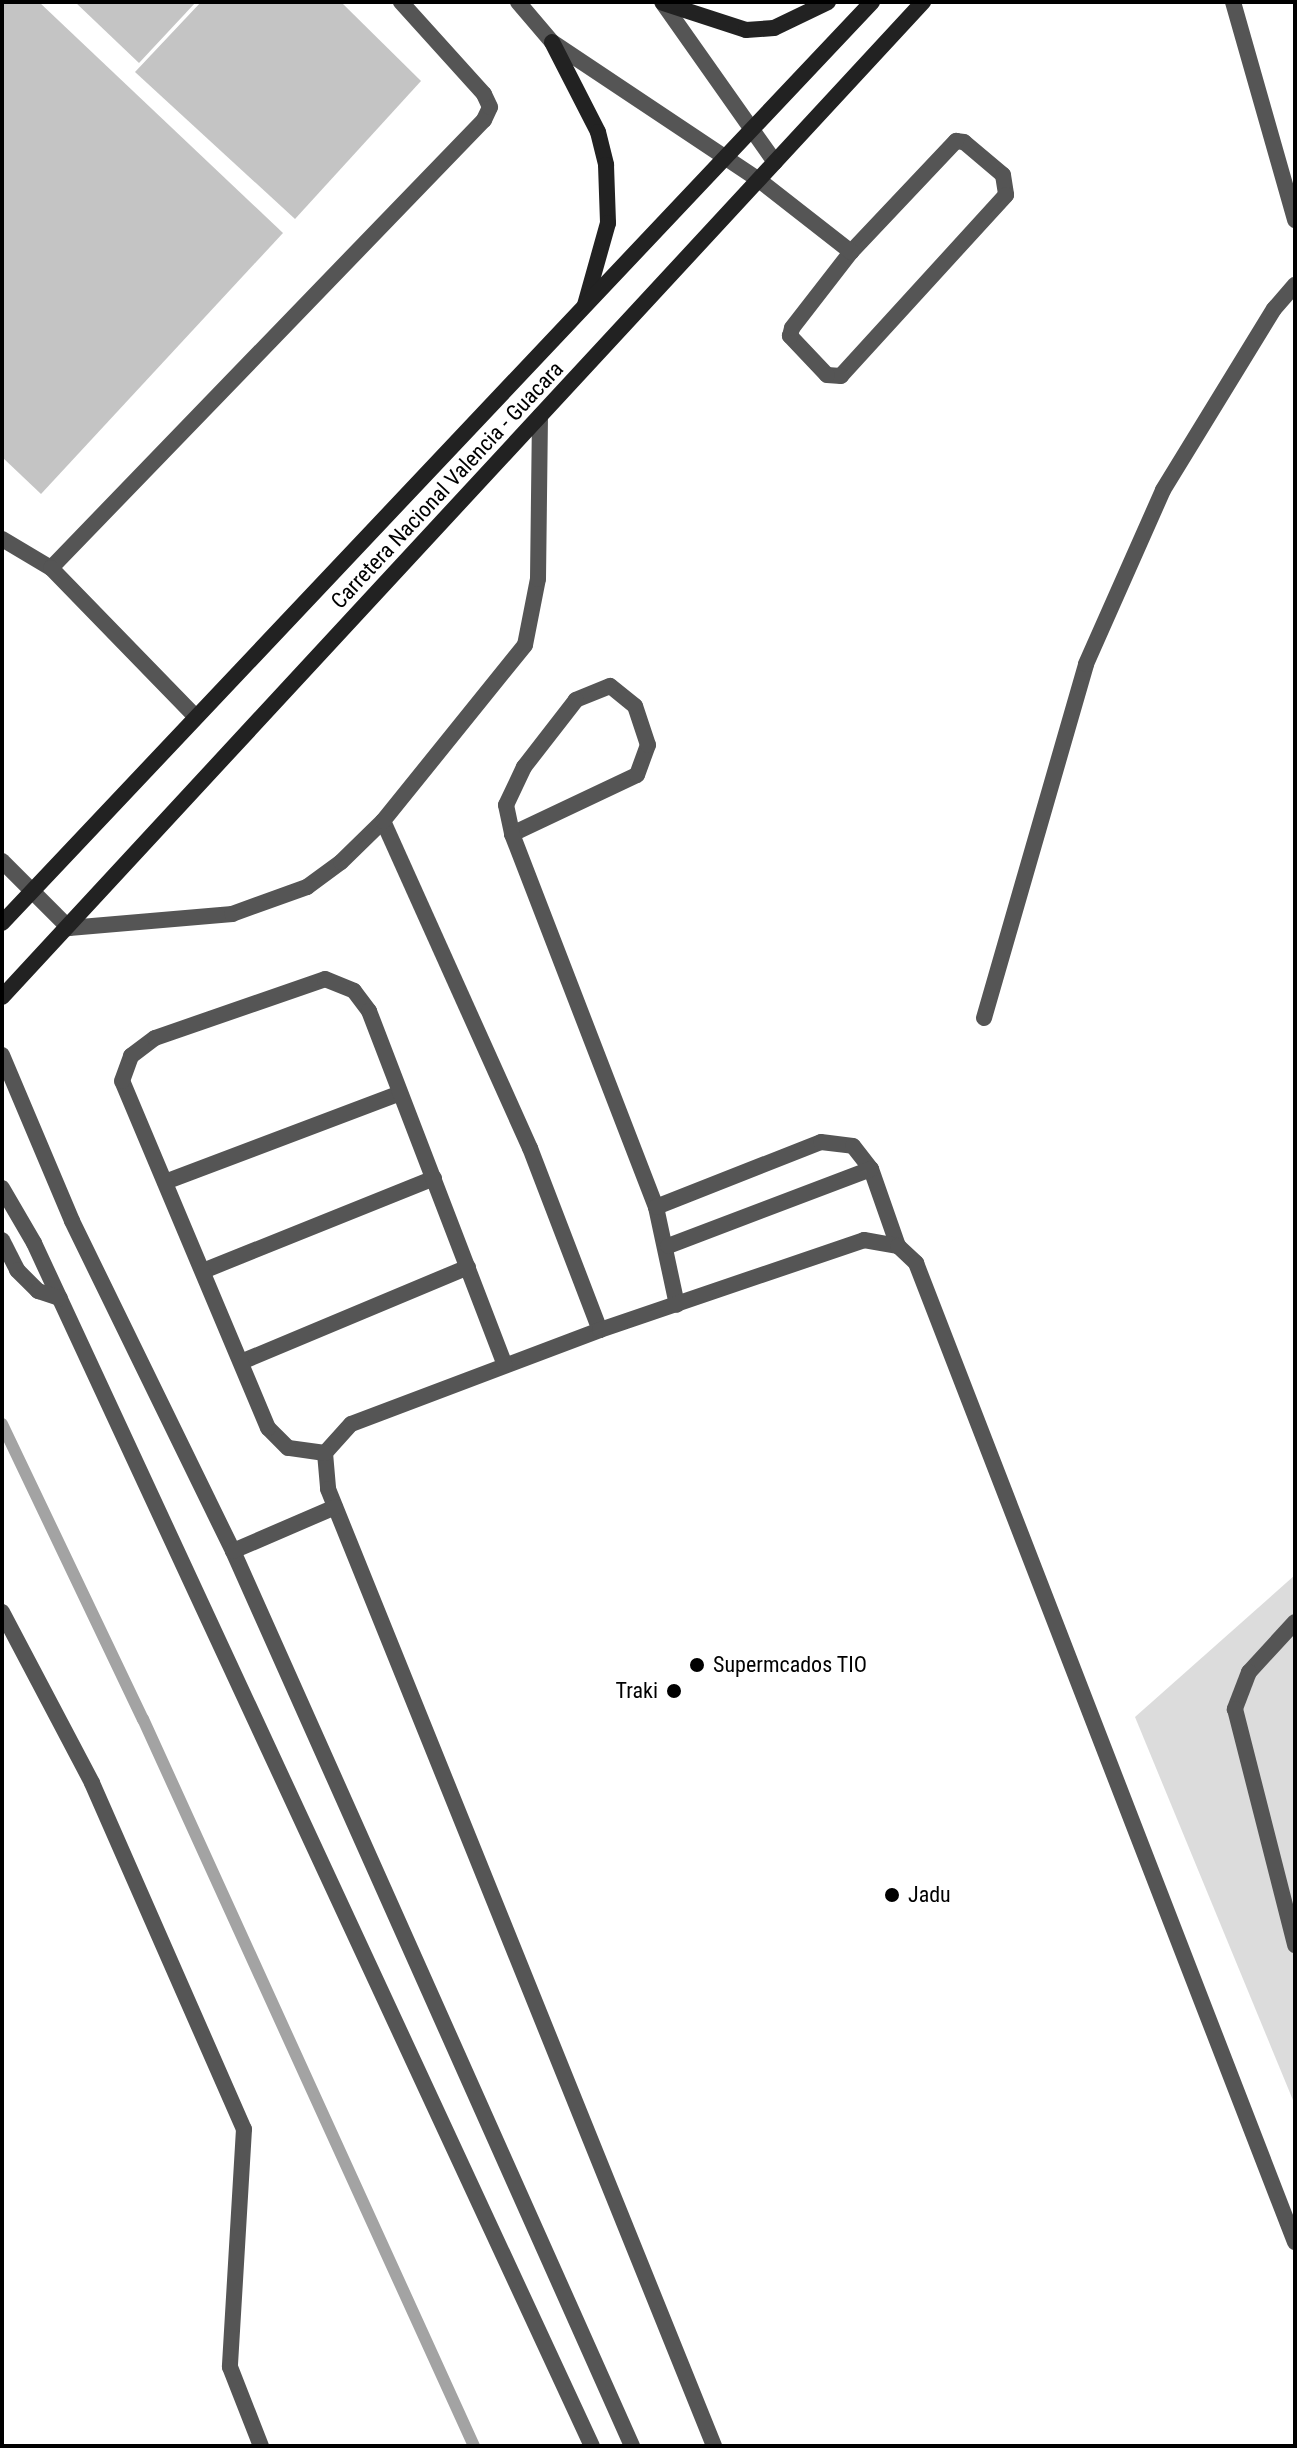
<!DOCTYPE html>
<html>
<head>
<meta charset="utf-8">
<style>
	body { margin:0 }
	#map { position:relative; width:1297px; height:2448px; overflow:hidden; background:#fff; font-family:"Roboto Condensed",sans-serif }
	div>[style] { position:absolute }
	.green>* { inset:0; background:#dcdcdc }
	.stream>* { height:12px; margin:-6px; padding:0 6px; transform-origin:6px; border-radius:6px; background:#a3a3a3 }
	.building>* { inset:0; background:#c4c4c4 }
	.service>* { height:16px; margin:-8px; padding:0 8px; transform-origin:8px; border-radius:8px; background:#555 }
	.minor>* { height:16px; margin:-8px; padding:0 8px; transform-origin:8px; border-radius:8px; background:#555 }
	.secondary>* { height:16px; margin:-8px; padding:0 8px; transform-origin:8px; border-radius:8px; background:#222 }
	.dots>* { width:22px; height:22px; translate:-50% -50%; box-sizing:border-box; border:4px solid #fff; border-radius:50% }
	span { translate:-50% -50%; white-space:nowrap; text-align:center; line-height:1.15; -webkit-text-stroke:6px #fff; paint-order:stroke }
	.street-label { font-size:22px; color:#000 }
	.poi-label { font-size:22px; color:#000 }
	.left { translate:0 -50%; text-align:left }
	.right { translate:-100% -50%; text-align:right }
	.frame { position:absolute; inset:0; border:4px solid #000; pointer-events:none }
</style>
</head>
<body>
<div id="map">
	<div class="green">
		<div style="clip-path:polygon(1295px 1575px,1295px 2105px,1135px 1717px)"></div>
	</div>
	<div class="stream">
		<div style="left:2px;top:1424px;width:327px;rotate:64.5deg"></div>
		<div style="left:143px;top:1719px;width:799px;rotate:65.52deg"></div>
	</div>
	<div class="building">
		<div style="clip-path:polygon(2px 2px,39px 2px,283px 233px,41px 494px,2px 457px)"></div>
		<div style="clip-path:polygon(75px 2px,196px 2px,139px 63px)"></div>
		<div style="clip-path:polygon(201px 2px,341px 2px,421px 81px,295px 219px,135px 72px)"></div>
	</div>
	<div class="service">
		<div style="left:1233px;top:2px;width:227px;rotate:74.1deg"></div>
		<div style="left:956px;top:141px;width:8px;rotate:7deg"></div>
		<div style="left:964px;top:142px;width:51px;rotate:40.2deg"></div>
		<div style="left:1003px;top:175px;width:20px;rotate:81deg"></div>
		<div style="left:1006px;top:195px;width:245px;rotate:132.4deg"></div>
		<div style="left:841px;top:376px;width:14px;rotate:-176deg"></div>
		<div style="left:827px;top:375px;width:54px;rotate:-133.5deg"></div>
		<div style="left:790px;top:336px;width:8px;rotate:-76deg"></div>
		<div style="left:792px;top:328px;width:96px;rotate:-52.2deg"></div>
		<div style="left:851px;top:252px;width:153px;rotate:-46.6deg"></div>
		<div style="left:759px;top:180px;width:117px;rotate:38deg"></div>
		<div style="left:2px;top:539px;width:57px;rotate:30.6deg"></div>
		<div style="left:51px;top:568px;width:623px;rotate:-45.98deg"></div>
		<div style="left:484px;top:120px;width:14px;rotate:-65deg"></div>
		<div style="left:490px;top:107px;width:14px;rotate:-115deg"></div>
		<div style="left:484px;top:94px;width:124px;rotate:-132.1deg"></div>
		<div style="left:51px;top:568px;width:205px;rotate:45.8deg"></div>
		<div style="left:383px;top:821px;width:359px;rotate:65.8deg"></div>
		<div style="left:530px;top:1148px;width:195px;rotate:69deg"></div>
		<div style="left:600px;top:1330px;width:266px;rotate:159.3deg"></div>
		<div style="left:351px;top:1424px;width:39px;rotate:132deg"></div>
		<div style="left:325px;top:1453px;width:36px;rotate:85deg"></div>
		<div style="left:328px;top:1489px;width:1032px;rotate:68.03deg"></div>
		<div style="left:512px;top:834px;width:138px;rotate:-25.3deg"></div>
		<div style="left:637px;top:775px;width:32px;rotate:-70deg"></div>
		<div style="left:648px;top:745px;width:41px;rotate:-108.4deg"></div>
		<div style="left:635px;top:706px;width:32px;rotate:-141deg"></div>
		<div style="left:610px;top:686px;width:37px;rotate:158deg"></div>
		<div style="left:576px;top:700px;width:85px;rotate:127.8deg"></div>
		<div style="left:524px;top:767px;width:42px;rotate:115.3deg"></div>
		<div style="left:506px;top:805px;width:30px;rotate:78deg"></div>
		<div style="left:512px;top:834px;width:400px;rotate:68.9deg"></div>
		<div style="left:656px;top:1207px;width:100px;rotate:77.9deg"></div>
		<div style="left:2px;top:861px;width:95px;rotate:45deg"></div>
		<div style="left:69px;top:928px;width:164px;rotate:-4.9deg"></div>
		<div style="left:232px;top:914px;width:80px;rotate:-19.8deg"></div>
		<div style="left:307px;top:887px;width:42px;rotate:-36.3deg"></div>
		<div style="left:341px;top:862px;width:59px;rotate:-44.3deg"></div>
		<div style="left:383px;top:821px;width:226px;rotate:-51.1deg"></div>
		<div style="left:525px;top:645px;width:67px;rotate:-78.9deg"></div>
		<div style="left:538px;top:579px;width:163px;rotate:-89.3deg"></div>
		<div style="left:984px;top:1018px;width:368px;rotate:-73.9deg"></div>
		<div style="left:1086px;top:664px;width:190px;rotate:-66.1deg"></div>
		<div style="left:1163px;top:490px;width:212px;rotate:-58.5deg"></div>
		<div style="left:1274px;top:309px;width:32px;rotate:-49deg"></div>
		<div style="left:2px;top:1055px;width:180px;rotate:67.1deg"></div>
		<div style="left:72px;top:1221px;width:367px;rotate:64deg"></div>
		<div style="left:233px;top:1551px;width:980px;rotate:65.97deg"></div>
		<div style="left:165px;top:1182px;width:251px;rotate:-20.7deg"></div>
		<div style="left:2px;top:1188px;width:64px;rotate:59.8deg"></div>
		<div style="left:34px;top:1243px;width:1326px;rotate:65.12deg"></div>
		<div style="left:656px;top:1207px;width:177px;rotate:-21.5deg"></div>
		<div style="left:821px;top:1142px;width:32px;rotate:7deg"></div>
		<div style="left:853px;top:1146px;width:29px;rotate:52deg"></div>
		<div style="left:871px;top:1169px;width:82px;rotate:70.7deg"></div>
		<div style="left:2px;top:1240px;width:34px;rotate:63deg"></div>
		<div style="left:17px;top:1270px;width:30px;rotate:45deg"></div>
		<div style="left:38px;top:1291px;width:23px;rotate:18deg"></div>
		<div style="left:668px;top:1246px;width:217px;rotate:-20.8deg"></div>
		<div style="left:203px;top:1271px;width:249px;rotate:-21.9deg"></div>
		<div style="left:600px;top:1330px;width:279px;rotate:-18.8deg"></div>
		<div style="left:864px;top:1240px;width:35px;rotate:10deg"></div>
		<div style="left:898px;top:1246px;width:25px;rotate:43deg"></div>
		<div style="left:916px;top:1263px;width:1050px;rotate:68.84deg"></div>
		<div style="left:241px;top:1362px;width:246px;rotate:-22.7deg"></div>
		<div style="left:325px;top:1453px;width:37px;rotate:-172deg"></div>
		<div style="left:288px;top:1448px;width:28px;rotate:-135deg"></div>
		<div style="left:268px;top:1428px;width:376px;rotate:-112.8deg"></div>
		<div style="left:122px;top:1081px;width:27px;rotate:-70deg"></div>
		<div style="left:131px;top:1056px;width:30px;rotate:-37deg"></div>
		<div style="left:155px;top:1038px;width:180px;rotate:-19.1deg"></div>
		<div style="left:325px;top:979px;width:31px;rotate:22deg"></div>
		<div style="left:354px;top:991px;width:25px;rotate:53deg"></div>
		<div style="left:369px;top:1011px;width:379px;rotate:69deg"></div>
		<div style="left:233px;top:1551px;width:111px;rotate:-23.3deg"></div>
		<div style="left:1295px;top:1622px;width:68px;rotate:132.6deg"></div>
		<div style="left:1249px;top:1672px;width:40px;rotate:111deg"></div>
		<div style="left:1235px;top:1709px;width:244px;rotate:75.7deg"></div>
	</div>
	<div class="minor">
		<div style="left:518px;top:2px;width:52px;rotate:49.6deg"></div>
		<div style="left:552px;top:42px;width:249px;rotate:33.7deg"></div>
		<div style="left:662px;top:2px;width:196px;rotate:54.8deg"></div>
		<div style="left:2px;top:1612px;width:193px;rotate:62.2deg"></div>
		<div style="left:92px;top:1783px;width:378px;rotate:66.3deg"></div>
		<div style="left:244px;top:2129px;width:238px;rotate:93.4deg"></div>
		<div style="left:230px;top:2367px;width:85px;rotate:68.6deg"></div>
	</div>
	<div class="secondary">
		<div style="left:663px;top:3px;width:87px;rotate:18deg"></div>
		<div style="left:746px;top:30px;width:28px;rotate:-4deg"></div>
		<div style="left:774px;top:28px;width:60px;rotate:-25.7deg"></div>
		<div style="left:552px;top:42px;width:101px;rotate:62.9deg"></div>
		<div style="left:598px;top:132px;width:34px;rotate:76deg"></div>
		<div style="left:606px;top:165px;width:58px;rotate:88deg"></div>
		<div style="left:608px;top:223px;width:85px;rotate:105.7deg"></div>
		<div style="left:2px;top:923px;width:1267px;rotate:-46.63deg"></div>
		<div style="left:2px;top:997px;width:1356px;rotate:-47.21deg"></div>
	</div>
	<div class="dots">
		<div style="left:697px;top:1665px;background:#000"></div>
		<div style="left:674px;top:1691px;background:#000"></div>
		<div style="left:892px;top:1895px;background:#000"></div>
	</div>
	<div class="street-label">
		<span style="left:447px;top:485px;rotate:-47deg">Carretera Nacional Valencia - Guacara</span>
	</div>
	<div class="poi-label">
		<span class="left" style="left:713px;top:1665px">Supermcados TIO</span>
		<span class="right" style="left:658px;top:1691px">Traki</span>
		<span class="left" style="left:908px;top:1895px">Jadu</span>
	</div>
	<div class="frame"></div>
</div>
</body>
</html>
